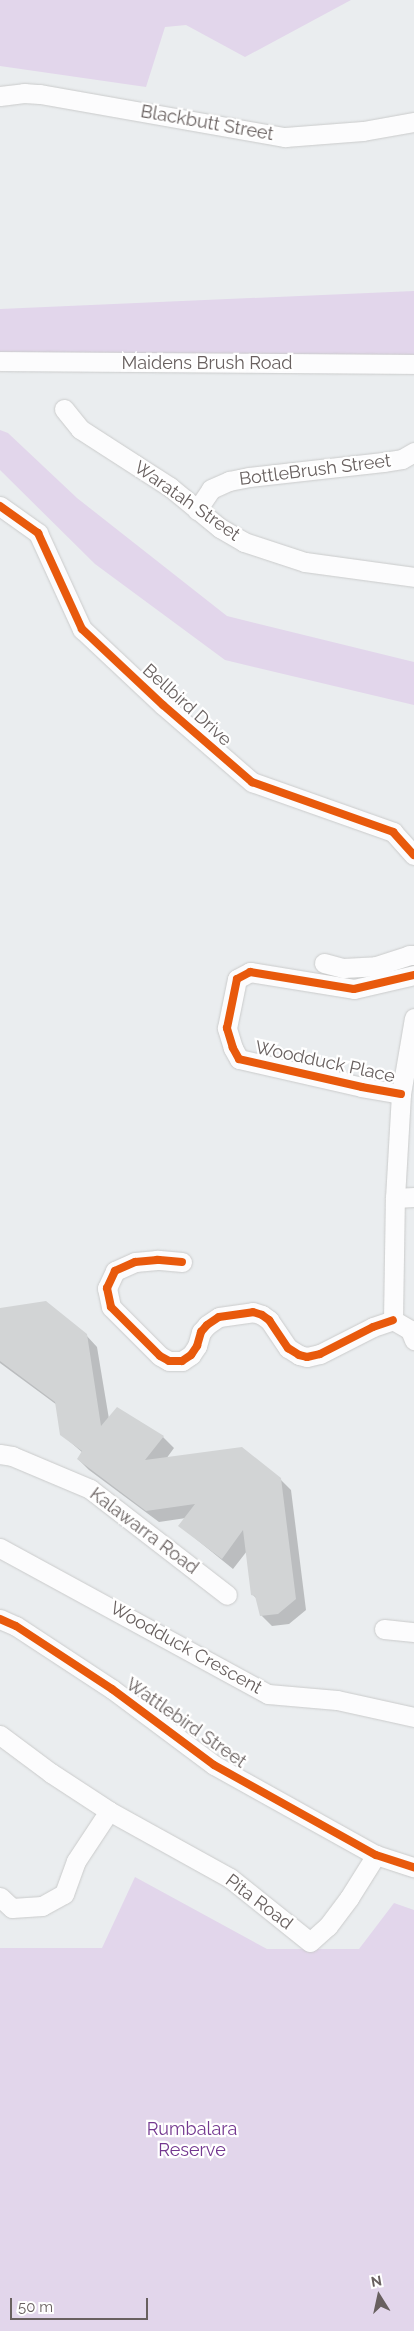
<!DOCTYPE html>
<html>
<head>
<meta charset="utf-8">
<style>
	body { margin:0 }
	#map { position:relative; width:414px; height:2331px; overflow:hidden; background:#eaedef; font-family:Raleway,sans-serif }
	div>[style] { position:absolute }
	.green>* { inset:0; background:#e2d6eb }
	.shadow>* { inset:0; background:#0003 }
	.building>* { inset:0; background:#d2d4d5 }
	.roads { filter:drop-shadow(0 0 1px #cacbcb) drop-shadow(0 0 1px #cacbcb) }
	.minor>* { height:19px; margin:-9.5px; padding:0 9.5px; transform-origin:9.5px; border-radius:9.5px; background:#fcfcfd }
	.cycleway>* { height:8px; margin:-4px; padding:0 4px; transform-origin:4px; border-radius:4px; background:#e8590c }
	span { translate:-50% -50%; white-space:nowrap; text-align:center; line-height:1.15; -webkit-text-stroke:4.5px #fff; paint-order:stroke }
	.street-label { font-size:18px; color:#68605f }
	.park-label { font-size:18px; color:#73378f }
	.north { position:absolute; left:354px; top:2271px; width:50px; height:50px; -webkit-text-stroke:4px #fff; paint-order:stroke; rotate:350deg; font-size:14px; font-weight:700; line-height:20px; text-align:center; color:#68605f }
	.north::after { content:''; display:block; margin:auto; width:18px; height:22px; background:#68605f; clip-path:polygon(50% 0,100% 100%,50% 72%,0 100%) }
	.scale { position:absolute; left:10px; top:2298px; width:138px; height:22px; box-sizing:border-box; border:2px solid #68605f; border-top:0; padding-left:6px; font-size:15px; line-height:18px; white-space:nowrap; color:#68605f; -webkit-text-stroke:4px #fff; paint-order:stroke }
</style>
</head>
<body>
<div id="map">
	<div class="green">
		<div style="clip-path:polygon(0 0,351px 0,245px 57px,186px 25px,165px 27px,146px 87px,0 66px)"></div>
		<div style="clip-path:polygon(414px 291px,414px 363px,0 359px,0 309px)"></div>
		<div style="clip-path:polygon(0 430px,8px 433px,77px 498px,227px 616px,414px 662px,414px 705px,225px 660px,95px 564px,0 470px)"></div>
		<div style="clip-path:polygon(135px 1877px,267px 1949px,359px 1949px,394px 1903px,414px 1910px,414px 2331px,0 2331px,0 1948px,102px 1948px)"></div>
	</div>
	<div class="shadow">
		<div style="clip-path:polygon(0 1310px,86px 1335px,97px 1347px,109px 1419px,163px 1437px,174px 1448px,166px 1459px,280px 1479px,291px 1490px,306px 1610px,289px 1624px,272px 1626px,261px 1615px,258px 1600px,253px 1595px,247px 1551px,233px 1569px,180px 1526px,186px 1518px,159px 1522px,89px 1470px,78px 1459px,83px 1453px,61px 1434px,57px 1405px,0 1363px)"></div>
	</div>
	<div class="building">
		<div style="clip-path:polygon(46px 1301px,87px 1334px,101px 1426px,117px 1407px,164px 1436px,145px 1460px,242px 1447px,281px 1478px,296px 1599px,278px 1614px,260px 1616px,255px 1596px,251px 1595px,243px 1530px,222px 1559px,178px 1526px,195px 1504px,146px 1511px,77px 1459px,82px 1451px,60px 1435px,55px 1402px,0 1361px,0 1308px)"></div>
	</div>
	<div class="roads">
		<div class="minor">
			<div style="left:0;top:96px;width:24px;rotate:-7deg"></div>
			<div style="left:24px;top:93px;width:16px;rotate:4deg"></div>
			<div style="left:40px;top:94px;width:249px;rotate:10deg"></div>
			<div style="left:285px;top:137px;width:78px;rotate:-4.4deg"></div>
			<div style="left:363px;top:131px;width:52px;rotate:-10deg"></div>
			<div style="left:0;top:361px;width:414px;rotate:0.4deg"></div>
			<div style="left:64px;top:409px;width:26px;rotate:51deg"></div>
			<div style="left:80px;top:429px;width:107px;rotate:32.8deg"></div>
			<div style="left:170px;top:487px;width:65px;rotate:39.4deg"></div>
			<div style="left:220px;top:528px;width:28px;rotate:30deg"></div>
			<div style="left:244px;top:542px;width:64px;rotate:18.2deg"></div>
			<div style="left:305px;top:562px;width:110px;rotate:7.8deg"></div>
			<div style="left:0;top:506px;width:47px;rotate:35.4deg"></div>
			<div style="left:38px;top:533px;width:106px;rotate:65.4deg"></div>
			<div style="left:82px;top:629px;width:111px;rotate:43.2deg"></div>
			<div style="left:163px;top:705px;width:118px;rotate:40.9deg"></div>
			<div style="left:252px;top:782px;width:150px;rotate:19.5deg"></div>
			<div style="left:393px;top:832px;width:31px;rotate:48deg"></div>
			<div style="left:197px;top:510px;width:25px;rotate:-56deg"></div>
			<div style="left:211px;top:489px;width:20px;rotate:-24deg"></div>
			<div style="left:229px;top:481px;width:20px;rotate:-11deg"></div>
			<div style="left:249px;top:477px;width:135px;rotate:-6.4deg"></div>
			<div style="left:383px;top:462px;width:19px;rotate:-9deg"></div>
			<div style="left:402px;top:459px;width:14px;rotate:-30deg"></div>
			<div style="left:324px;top:963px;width:20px;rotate:15deg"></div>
			<div style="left:343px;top:968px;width:33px;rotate:-3deg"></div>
			<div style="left:376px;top:966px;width:35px;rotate:-18deg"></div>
			<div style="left:409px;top:955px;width:5px"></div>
			<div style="left:401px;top:1094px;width:40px;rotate:-170deg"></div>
			<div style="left:362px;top:1087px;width:126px;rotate:-167.2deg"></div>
			<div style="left:239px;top:1059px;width:13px;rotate:-119deg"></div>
			<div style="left:233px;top:1048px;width:21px;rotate:-107deg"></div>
			<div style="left:227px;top:1028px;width:50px;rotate:-78.5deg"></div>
			<div style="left:237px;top:979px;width:15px;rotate:-28deg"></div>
			<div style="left:250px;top:972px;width:105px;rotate:9.3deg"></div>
			<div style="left:354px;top:989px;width:62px;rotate:-13.1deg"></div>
			<div style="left:395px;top:1198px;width:19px;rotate:-3deg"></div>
			<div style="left:182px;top:1262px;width:25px;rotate:-175deg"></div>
			<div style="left:157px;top:1260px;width:22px;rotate:175deg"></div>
			<div style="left:135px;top:1262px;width:22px;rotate:156deg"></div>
			<div style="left:115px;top:1271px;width:19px;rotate:115deg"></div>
			<div style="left:107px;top:1288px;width:19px;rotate:78deg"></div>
			<div style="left:111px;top:1307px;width:69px;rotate:45deg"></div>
			<div style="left:160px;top:1356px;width:10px;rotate:29deg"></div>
			<div style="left:169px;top:1361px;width:13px"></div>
			<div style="left:182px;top:1361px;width:11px;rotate:-34deg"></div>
			<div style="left:191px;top:1355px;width:11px;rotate:-56deg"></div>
			<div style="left:197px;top:1346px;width:15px;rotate:-74deg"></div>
			<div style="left:201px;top:1332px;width:9px;rotate:-49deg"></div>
			<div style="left:207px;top:1325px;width:14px;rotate:-34deg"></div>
			<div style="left:219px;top:1317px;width:34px;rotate:-8deg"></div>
			<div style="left:253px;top:1312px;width:9px;rotate:18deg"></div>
			<div style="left:262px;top:1315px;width:9px;rotate:36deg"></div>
			<div style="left:269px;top:1320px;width:34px;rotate:56deg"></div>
			<div style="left:288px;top:1348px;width:13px;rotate:32deg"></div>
			<div style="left:299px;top:1355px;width:8px;rotate:14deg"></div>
			<div style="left:307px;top:1357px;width:13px;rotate:-13deg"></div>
			<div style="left:320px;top:1354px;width:59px;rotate:-27deg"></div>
			<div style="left:373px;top:1327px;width:21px;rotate:-19deg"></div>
			<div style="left:393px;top:1320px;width:122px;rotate:-89.1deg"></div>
			<div style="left:395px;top:1198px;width:104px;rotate:-86.7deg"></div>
			<div style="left:401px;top:1094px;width:77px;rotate:-80.3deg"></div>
			<div style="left:393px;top:1320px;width:20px;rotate:30deg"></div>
			<div style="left:410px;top:1330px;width:11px;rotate:68deg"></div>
			<div style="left:0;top:1454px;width:12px;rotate:9deg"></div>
			<div style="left:12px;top:1456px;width:85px;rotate:22.9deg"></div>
			<div style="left:90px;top:1489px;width:173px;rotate:37.7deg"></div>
			<div style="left:0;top:1548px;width:305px;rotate:28.6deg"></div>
			<div style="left:268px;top:1694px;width:69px;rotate:5deg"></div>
			<div style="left:337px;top:1700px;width:79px;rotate:12.4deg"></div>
			<div style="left:0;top:1619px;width:17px;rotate:24deg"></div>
			<div style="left:16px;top:1626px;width:115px;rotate:33.3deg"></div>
			<div style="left:112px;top:1689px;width:127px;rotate:36.7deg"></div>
			<div style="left:214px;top:1765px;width:185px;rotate:29.1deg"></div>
			<div style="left:376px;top:1855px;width:40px;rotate:18deg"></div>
			<div style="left:384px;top:1629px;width:30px;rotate:6deg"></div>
			<div style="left:0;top:1735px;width:64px;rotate:36.7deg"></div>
			<div style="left:51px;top:1773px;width:69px;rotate:33.2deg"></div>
			<div style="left:109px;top:1811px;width:138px;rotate:29deg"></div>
			<div style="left:230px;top:1878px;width:102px;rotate:38.7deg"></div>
			<div style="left:310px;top:1942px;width:24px;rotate:-42deg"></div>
			<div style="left:328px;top:1926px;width:35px;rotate:-53deg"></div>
			<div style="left:349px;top:1898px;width:51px;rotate:-57.9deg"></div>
			<div style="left:0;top:1897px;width:16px;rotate:43deg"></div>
			<div style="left:12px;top:1908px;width:30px;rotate:-4deg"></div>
			<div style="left:42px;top:1906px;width:25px;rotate:-29deg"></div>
			<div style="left:64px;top:1894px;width:35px;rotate:-70deg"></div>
			<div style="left:76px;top:1861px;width:60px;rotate:-56.6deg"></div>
		</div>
	</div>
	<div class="cycleway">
		<div style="left:0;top:506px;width:47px;rotate:35.4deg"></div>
		<div style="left:38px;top:533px;width:106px;rotate:65.4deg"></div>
		<div style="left:82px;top:629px;width:111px;rotate:43.2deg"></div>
		<div style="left:163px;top:705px;width:118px;rotate:40.9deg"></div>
		<div style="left:252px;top:782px;width:150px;rotate:19.5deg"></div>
		<div style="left:393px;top:832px;width:31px;rotate:48deg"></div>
		<div style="left:401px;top:1094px;width:40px;rotate:-170deg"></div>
		<div style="left:362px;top:1087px;width:126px;rotate:-167.2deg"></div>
		<div style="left:239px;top:1059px;width:13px;rotate:-119deg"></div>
		<div style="left:233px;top:1048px;width:21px;rotate:-107deg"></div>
		<div style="left:227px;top:1028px;width:50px;rotate:-78.5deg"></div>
		<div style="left:237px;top:979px;width:15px;rotate:-28deg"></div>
		<div style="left:250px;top:972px;width:105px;rotate:9.3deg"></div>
		<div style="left:354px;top:989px;width:62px;rotate:-13.1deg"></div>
		<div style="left:182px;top:1262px;width:25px;rotate:-175deg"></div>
		<div style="left:157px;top:1260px;width:22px;rotate:175deg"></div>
		<div style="left:135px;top:1262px;width:22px;rotate:156deg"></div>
		<div style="left:115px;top:1271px;width:19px;rotate:115deg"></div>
		<div style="left:107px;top:1288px;width:19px;rotate:78deg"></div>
		<div style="left:111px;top:1307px;width:69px;rotate:45deg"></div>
		<div style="left:160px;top:1356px;width:10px;rotate:29deg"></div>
		<div style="left:169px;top:1361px;width:13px"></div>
		<div style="left:182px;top:1361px;width:11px;rotate:-34deg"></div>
		<div style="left:191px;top:1355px;width:11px;rotate:-56deg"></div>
		<div style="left:197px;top:1346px;width:15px;rotate:-74deg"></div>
		<div style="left:201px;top:1332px;width:9px;rotate:-49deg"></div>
		<div style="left:207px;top:1325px;width:14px;rotate:-34deg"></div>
		<div style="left:219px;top:1317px;width:34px;rotate:-8deg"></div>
		<div style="left:253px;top:1312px;width:9px;rotate:18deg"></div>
		<div style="left:262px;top:1315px;width:9px;rotate:36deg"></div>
		<div style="left:269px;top:1320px;width:34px;rotate:56deg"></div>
		<div style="left:288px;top:1348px;width:13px;rotate:32deg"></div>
		<div style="left:299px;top:1355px;width:8px;rotate:14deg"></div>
		<div style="left:307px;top:1357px;width:13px;rotate:-13deg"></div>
		<div style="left:320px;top:1354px;width:59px;rotate:-27deg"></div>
		<div style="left:373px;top:1327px;width:21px;rotate:-19deg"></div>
		<div style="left:0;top:1619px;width:17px;rotate:24deg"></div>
		<div style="left:16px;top:1626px;width:115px;rotate:33.3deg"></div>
		<div style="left:112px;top:1689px;width:127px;rotate:36.7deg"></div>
		<div style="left:214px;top:1765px;width:185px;rotate:29.1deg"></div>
		<div style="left:376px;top:1855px;width:40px;rotate:18deg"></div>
	</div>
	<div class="street-label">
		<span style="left:207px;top:123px;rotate:10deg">Blackbutt Street</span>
		<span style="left:207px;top:363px">Maidens Brush Road</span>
		<span style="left:315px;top:470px;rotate:-7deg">BottleBrush Street</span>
		<span style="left:187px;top:501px;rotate:35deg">Waratah Street</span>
		<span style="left:187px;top:705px;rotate:42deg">Bellbird Drive</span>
		<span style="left:325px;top:1062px;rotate:12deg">Woodduck Place</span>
		<span style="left:144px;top:1531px;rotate:37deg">Kalawarra Road</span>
		<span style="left:186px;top:1648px;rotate:29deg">Woodduck Crescent</span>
		<span style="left:186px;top:1723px;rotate:35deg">Wattlebird Street</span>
		<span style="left:259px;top:1902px;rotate:37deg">Pita Road</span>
	</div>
	<div class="park-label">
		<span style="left:192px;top:2140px">Rumbalara<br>Reserve</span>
	</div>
	<div class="north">N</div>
	<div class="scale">50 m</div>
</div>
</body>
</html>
